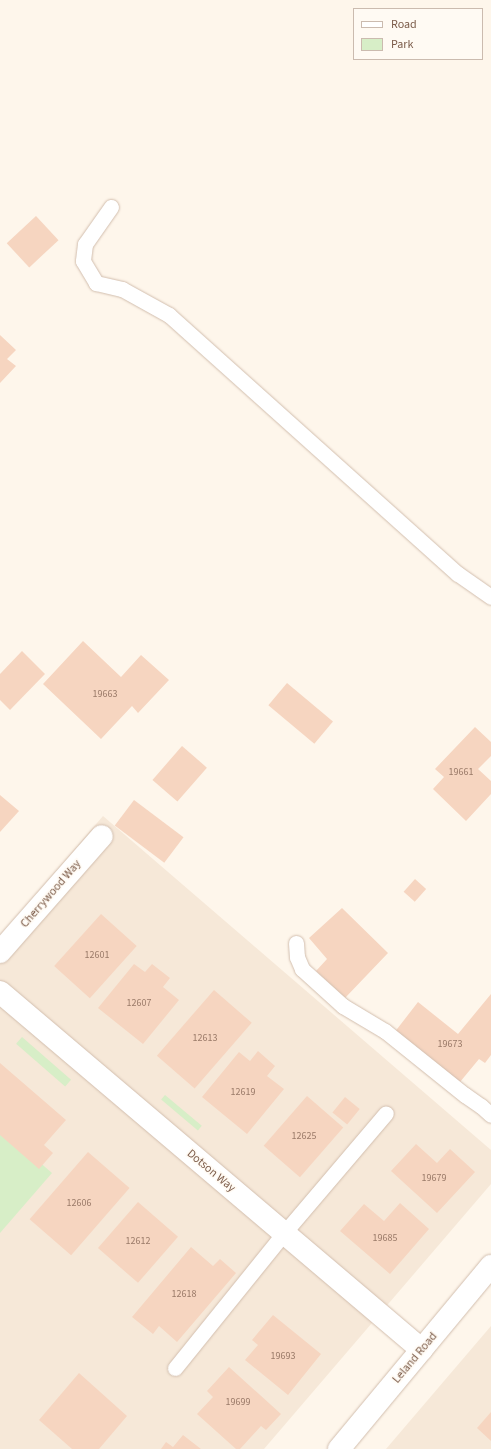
<!DOCTYPE html>
<html>
<head>
<meta charset="utf-8">
<style>
	body { margin:0 }
	#map { position:relative; width:491px; height:1449px; overflow:hidden; background:#fef6eb; font-family:"Source Sans 3",sans-serif }
	div>[style] { position:absolute }
	.residential>* { inset:0; background:#f6e8d8 }
	.green>* { inset:0; background:#d7eec7; transform-origin:0 0 }
	.building>* { inset:0; background:#f6d5c0; transform-origin:0 0 }
	.roads { filter:drop-shadow(0 0 1px #d2beae) drop-shadow(0 0 1px #d2beae) }
	.lane>* { height:15px; margin:-7.5px; padding:0 7.5px; transform-origin:7.5px; border-radius:7.5px; background:#fff }
	.street>* { height:22px; margin:-11px; padding:0 11px; transform-origin:11px; border-radius:11px; background:#fff }
	.secondary>* { height:22px; margin:-11px; padding:0 11px; transform-origin:11px; border-radius:11px; background:#fff }
	span { translate:-50% -50%; white-space:nowrap; text-align:center; line-height:1.15; -webkit-text-stroke:3px #fffaf3; paint-order:stroke }
	.number-label { font-size:10px; color:#9a7a68 }
	.number-label span { -webkit-text-stroke-width:0 }
	.street-label { font-size:12px; color:#7c5c4a }
	.legend { position:absolute; left:353px; top:8px; width:130px; height:52px; box-sizing:border-box; background:#fffaf3; border:1px solid #cbbbaf; margin:0; padding:5px 7px; list-style:none; font-size:12px; color:#7c5c4a }
	.legend li { display:flex; align-items:center; gap:8px; height:20px }
	.legend b { width:20px; border:1px solid #cbbbaf }
</style>
</head>
<body>
<div id="map">
	<div class="residential">
		<div style="clip-path:polygon(103px 816px,491px 1150px,491px 1184px,264px 1449px,0 1449px,0 936px)"></div>
		<div style="clip-path:polygon(491px 1326px,491px 1449px,386px 1449px)"></div>
	</div>
	<div class="green">
		<div style="left:22px;top:1037px;width:65px;height:9px;rotate:41deg"></div>
		<div style="left:165px;top:1095px;width:48px;height:6px;rotate:40deg"></div>
		<div style="clip-path:polygon(0 1128px,52px 1173px,0 1233px)"></div>
	</div>
	<div class="building">
		<div style="left:36px;top:216px;width:33px;height:40px;rotate:47deg"></div>
		<div style="clip-path:polygon(0 335px,16px 350px,7px 359px,16px 366px,0 383px)"></div>
		<div style="clip-path:polygon(83px 641px,121px 677px,141px 655px,169px 680px,138px 713px,132px 706px,101px 739px,43px 684px)"></div>
		<div style="clip-path:polygon(22px 651px,45px 674px,10px 710px,0 700px,0 674px)"></div>
		<div style="left:287px;top:683px;width:60px;height:29px;rotate:40deg"></div>
		<div style="clip-path:polygon(475px 727px,491px 742px,491px 756px,478px 769px,491px 781px,491px 794px,466px 821px,433px 789px,444px 777px,435px 769px)"></div>
		<div style="left:182px;top:746px;width:33px;height:45px;rotate:41deg"></div>
		<div style="clip-path:polygon(0 795px,19px 811px,0 832px)"></div>
		<div style="left:134px;top:800px;width:62px;height:32px;rotate:37deg"></div>
		<div style="left:415px;top:879px;width:15px;height:17px;rotate:42deg"></div>
		<div style="clip-path:polygon(342px 908px,388px 953px,345px 998px,316px 971px,327px 959px,309px 938px)"></div>
		<div style="left:101px;top:914px;width:48px;height:70px;rotate:42deg"></div>
		<div style="clip-path:polygon(134px 964px,145px 972px,152px 964px,170px 978px,163px 987px,179px 1000px,143px 1044px,98px 1008px)"></div>
		<div style="left:214px;top:990px;width:50px;height:87px;rotate:41deg"></div>
		<div style="clip-path:polygon(491px 994px,491px 1055px,485px 1063px,479px 1059px,460px 1082px,394px 1033px,418px 1002px,458px 1034px)"></div>
		<div style="clip-path:polygon(258px 1051px,275px 1066px,267px 1076px,284px 1089px,247px 1134px,202px 1097px,239px 1052px,250px 1061px)"></div>
		<div style="clip-path:polygon(0 1063px,66px 1120px,44px 1145px,53px 1153px,39px 1169px,0 1135px)"></div>
		<div style="left:307px;top:1096px;width:48px;height:66px;rotate:41deg"></div>
		<div style="left:345px;top:1097px;width:19px;height:20px;rotate:39deg"></div>
		<div style="clip-path:polygon(416px 1144px,437px 1163px,450px 1149px,475px 1172px,437px 1213px,391px 1171px)"></div>
		<div style="left:88px;top:1152px;width:55px;height:89px;rotate:41deg"></div>
		<div style="left:138px;top:1202px;width:53px;height:61px;rotate:41deg"></div>
		<div style="clip-path:polygon(400px 1203px,429px 1229px,390px 1274px,340px 1231px,364px 1204px,384px 1221px)"></div>
		<div style="clip-path:polygon(191px 1247px,213px 1266px,220px 1259px,236px 1273px,177px 1342px,159px 1326px,153px 1334px,132px 1317px)"></div>
		<div style="clip-path:polygon(273px 1315px,321px 1354px,288px 1395px,245px 1360px,258px 1345px,252px 1340px)"></div>
		<div style="clip-path:polygon(229px 1367px,281px 1414px,266px 1430px,261px 1426px,240px 1449px,236px 1449px,197px 1414px,213px 1397px,207px 1391px)"></div>
		<div style="clip-path:polygon(79px 1373px,127px 1416px,99px 1449px,72px 1449px,39px 1420px)"></div>
		<div style="clip-path:polygon(491px 1412px,491px 1441px,477px 1428px)"></div>
		<div style="clip-path:polygon(183px 1435px,201px 1449px,161px 1449px,166px 1442px,173px 1447px)"></div>
	</div>
	<div class="roads">
		<div class="lane">
			<div style="left:111px;top:207px;width:45px;rotate:125.1deg"></div>
			<div style="left:85px;top:244px;width:17px;rotate:97deg"></div>
			<div style="left:83px;top:261px;width:26px;rotate:59deg"></div>
			<div style="left:96px;top:283px;width:27px;rotate:13deg"></div>
			<div style="left:122px;top:289px;width:54px;rotate:29deg"></div>
			<div style="left:169px;top:315px;width:388px;rotate:41.9deg"></div>
			<div style="left:458px;top:574px;width:40px;rotate:34.9deg"></div>
			<div style="left:296px;top:943px;width:14px;rotate:86deg"></div>
			<div style="left:297px;top:957px;width:13px;rotate:67deg"></div>
			<div style="left:302px;top:969px;width:55px;rotate:42.1deg"></div>
			<div style="left:343px;top:1006px;width:49px;rotate:30.8deg"></div>
			<div style="left:385px;top:1031px;width:102px;rotate:38.7deg"></div>
			<div style="left:465px;top:1095px;width:19px;rotate:35deg"></div>
			<div style="left:481px;top:1106px;width:13px;rotate:42deg"></div>
			<div style="left:175px;top:1368px;width:174px;rotate:-51.1deg"></div>
			<div style="left:284px;top:1233px;width:157px;rotate:-49.6deg"></div>
		</div>
		<div class="street">
			<div style="left:0;top:952px;width:154px;rotate:-48.7deg"></div>
			<div style="left:0;top:992px;width:553px;rotate:40.31deg"></div>
		</div>
		<div class="secondary">
			<div style="left:339px;top:1449px;width:238px;rotate:-50.3deg"></div>
		</div>
	</div>
	<div class="number-label">
		<span style="left:105px;top:695px">19663</span>
		<span style="left:461px;top:773px">19661</span>
		<span style="left:97px;top:956px">12601</span>
		<span style="left:139px;top:1004px">12607</span>
		<span style="left:205px;top:1039px">12613</span>
		<span style="left:450px;top:1045px">19673</span>
		<span style="left:243px;top:1093px">12619</span>
		<span style="left:304px;top:1137px">12625</span>
		<span style="left:434px;top:1179px">19679</span>
		<span style="left:79px;top:1204px">12606</span>
		<span style="left:385px;top:1239px">19685</span>
		<span style="left:138px;top:1242px">12612</span>
		<span style="left:184px;top:1295px">12618</span>
		<span style="left:283px;top:1357px">19693</span>
		<span style="left:238px;top:1403px">19699</span>
	</div>
	<div class="street-label">
		<span style="left:51px;top:894px;rotate:-49deg">Cherrywood Way</span>
		<span style="left:211px;top:1171px;rotate:40deg">Dotson Way</span>
		<span style="left:415px;top:1358px;rotate:-50deg">Leland Road</span>
	</div>
	<ul class="legend">
	<li><b style="height:5px;background:#fff"></b>Road</li>
	<li><b style="height:11px;background:#d7eec7"></b>Park</li>
	</ul>
</div>
</body>
</html>
